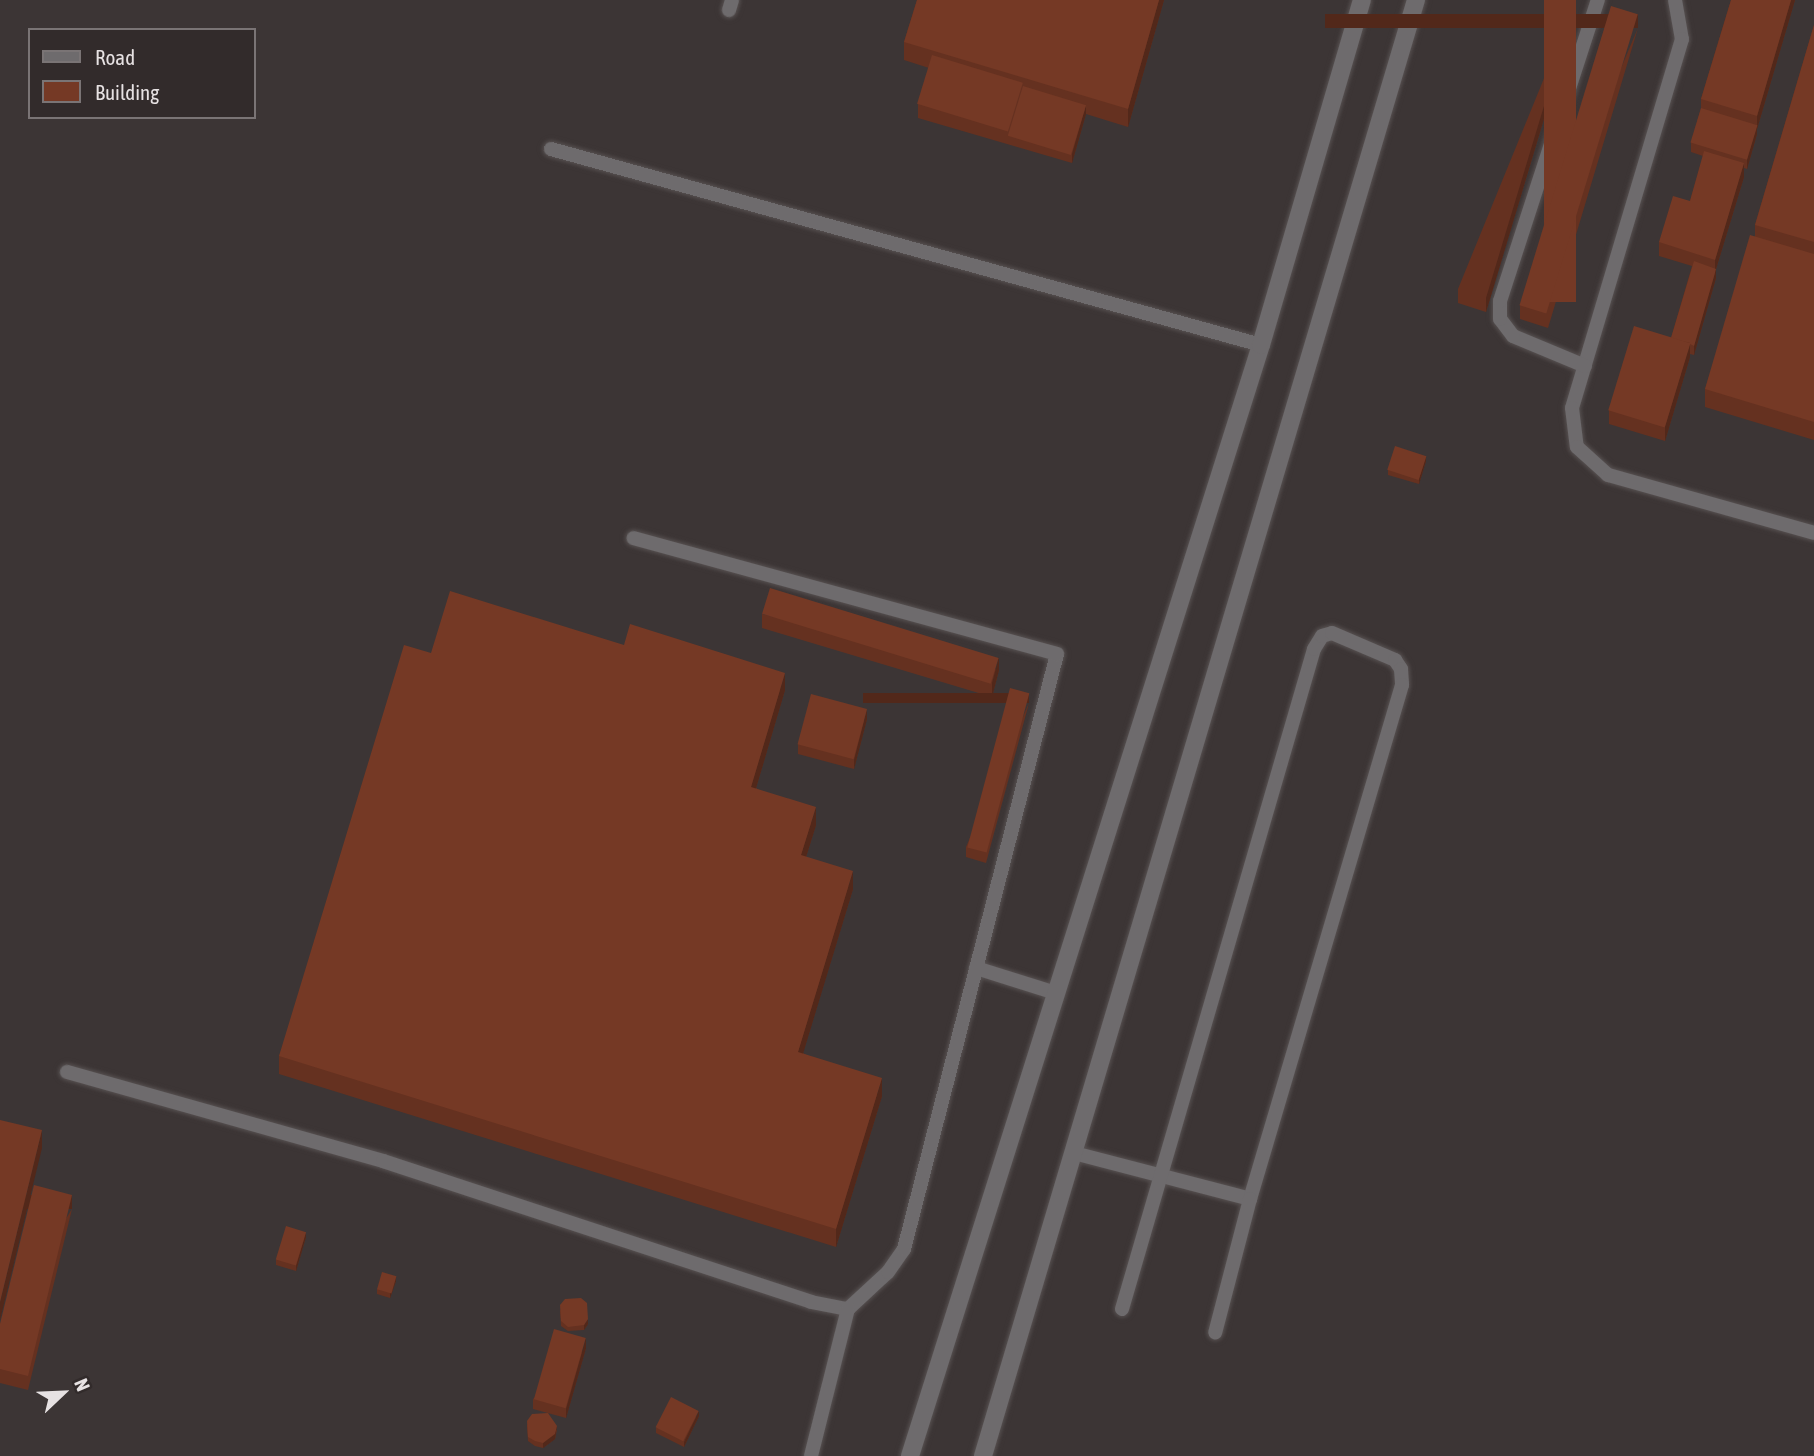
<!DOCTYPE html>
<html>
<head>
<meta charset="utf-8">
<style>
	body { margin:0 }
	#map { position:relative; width:1814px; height:1456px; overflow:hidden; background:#3c3535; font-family:"Asap Condensed",sans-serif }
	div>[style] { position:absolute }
	.roads { filter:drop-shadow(0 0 2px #575151) drop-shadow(0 0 2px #575151) }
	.service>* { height:14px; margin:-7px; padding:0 7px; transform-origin:7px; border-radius:7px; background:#6e6b6d }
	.minor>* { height:18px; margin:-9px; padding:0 9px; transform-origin:9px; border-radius:9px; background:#6e6b6d }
	.wall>* { inset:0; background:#653120 }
	.shaded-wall>* { inset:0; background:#52281a; transform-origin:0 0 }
	.building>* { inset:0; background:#753925; transform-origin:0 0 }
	span { translate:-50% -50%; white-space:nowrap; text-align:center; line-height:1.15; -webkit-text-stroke:5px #322b2b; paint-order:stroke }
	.legend { position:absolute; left:28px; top:28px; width:228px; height:91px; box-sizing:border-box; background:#322b2b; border:2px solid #7a7475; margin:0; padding:9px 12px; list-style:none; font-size:21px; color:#e7e2e3 }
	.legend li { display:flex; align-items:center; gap:14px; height:35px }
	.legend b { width:35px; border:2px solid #7a7475 }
	.north { position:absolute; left:28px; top:1358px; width:70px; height:70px; -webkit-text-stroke:5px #322b2b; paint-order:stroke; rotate:67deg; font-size:19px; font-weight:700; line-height:28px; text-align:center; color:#e7e2e3 }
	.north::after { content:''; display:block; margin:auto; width:24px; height:32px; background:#e7e2e3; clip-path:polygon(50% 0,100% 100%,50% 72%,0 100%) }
</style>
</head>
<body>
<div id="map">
	<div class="roads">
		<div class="service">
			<div style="left:1675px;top:0;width:40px;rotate:80deg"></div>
			<div style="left:1682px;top:39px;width:385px;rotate:106.6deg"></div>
			<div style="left:1572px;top:408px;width:39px;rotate:83deg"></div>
			<div style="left:1577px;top:447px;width:42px;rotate:42.1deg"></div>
			<div style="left:1608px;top:475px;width:214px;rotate:15.7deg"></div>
			<div style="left:729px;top:10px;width:10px;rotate:-73deg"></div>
			<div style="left:551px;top:149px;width:737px;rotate:15.43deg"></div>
			<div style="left:1585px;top:366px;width:78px;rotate:-157.4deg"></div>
			<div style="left:1513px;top:336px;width:21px;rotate:-127deg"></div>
			<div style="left:1500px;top:319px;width:18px;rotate:-90deg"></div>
			<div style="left:1500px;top:301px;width:317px;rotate:-72deg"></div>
			<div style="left:976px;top:968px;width:84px;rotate:17.4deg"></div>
			<div style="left:67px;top:1072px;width:328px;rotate:15.7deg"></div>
			<div style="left:383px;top:1161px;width:451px;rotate:18.2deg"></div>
			<div style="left:811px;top:1302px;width:38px;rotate:11deg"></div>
			<div style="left:848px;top:1309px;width:54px;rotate:-42.8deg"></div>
			<div style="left:888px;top:1272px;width:28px;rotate:-55deg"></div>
			<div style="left:904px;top:1249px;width:614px;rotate:-75.58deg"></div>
			<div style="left:1057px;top:654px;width:439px;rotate:-164.7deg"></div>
			<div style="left:1074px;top:1153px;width:182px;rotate:14.6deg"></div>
			<div style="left:1122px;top:1309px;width:687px;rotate:-73.78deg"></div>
			<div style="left:1314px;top:649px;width:15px;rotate:-58deg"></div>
			<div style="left:1322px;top:636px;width:10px;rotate:-17deg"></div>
			<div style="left:1332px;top:633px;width:69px;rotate:23.2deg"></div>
			<div style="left:1395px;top:660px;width:11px;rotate:56deg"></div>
			<div style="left:1401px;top:669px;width:16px;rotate:86deg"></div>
			<div style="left:1402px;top:685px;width:536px;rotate:106.47deg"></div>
			<div style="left:1250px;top:1199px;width:138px;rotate:104.6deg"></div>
			<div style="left:811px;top:1456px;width:152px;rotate:-75.9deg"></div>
		</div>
		<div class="minor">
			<div style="left:910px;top:1456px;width:1165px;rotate:-72.47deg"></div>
			<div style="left:1261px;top:345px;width:359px;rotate:-73.7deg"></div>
			<div style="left:983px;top:1456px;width:1519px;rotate:-73.44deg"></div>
		</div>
	</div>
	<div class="wall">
		<div style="clip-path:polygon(917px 0,1164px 0,1128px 127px,1086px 114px,1072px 163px,918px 118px,918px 104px,929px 68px,904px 60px,904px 42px)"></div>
		<div style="clip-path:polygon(1576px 0,1576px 12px,1486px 312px,1458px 303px,1458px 289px)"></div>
		<div style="clip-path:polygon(1731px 0,1795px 0,1757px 129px,1757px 134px,1747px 169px,1744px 168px,1744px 177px,1716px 269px,1716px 278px,1694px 355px,1690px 354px,1690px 357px,1665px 441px,1609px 424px,1609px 410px,1671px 338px,1692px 266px,1659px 256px,1659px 242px,1690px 201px,1703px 156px,1691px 152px,1691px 143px,1701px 108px,1701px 99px)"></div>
		<div style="clip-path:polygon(1814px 25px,1814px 440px,1705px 407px,1705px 389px,1755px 236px,1755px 225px)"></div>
		<div style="clip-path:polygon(1638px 28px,1548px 328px,1520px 319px,1520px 305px)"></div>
		<div style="clip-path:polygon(1426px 461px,1419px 484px,1388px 475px,1388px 470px)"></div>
		<div style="clip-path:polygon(762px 614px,999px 670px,992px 697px,762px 628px)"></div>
		<div style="clip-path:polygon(624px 645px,785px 690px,756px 788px,816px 825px,806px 857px,853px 889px,803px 1053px,882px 1096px,836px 1247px,279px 1074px,279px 1056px,431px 653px)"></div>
		<div style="clip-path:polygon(1029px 703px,986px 863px,966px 857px,966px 847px)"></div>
		<div style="clip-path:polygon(867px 719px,854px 769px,798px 754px,798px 744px)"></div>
		<div style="clip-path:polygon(72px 1209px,28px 1390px,0 1383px,0 1324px)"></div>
		<div style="clip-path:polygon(306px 1237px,296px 1271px,276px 1265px,276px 1260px)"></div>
		<div style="clip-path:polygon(396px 1281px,390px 1298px,377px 1294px,377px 1289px)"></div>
		<div style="clip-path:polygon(560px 1310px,588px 1324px,584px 1330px,568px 1331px,561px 1326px)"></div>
		<div style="clip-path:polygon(586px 1348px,566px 1418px,533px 1409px,533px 1399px)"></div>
		<div style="clip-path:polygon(699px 1416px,684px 1447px,656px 1433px,656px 1428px)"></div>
		<div style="clip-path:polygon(527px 1425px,557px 1430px,555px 1439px,543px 1448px,535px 1446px,528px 1441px)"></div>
	</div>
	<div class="shaded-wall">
		<div style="clip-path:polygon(1159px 0,1164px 0,1128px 127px,1128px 109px)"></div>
		<div style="clip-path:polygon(1576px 0,1576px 12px,1486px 312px,1486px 298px)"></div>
		<div style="clip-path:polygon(1791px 0,1795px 0,1757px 129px,1757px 134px,1747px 169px,1747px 160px,1757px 125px,1757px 116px)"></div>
		<div style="left:1638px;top:14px;width:14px;height:313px;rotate:90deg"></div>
		<div style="clip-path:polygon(1086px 105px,1086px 114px,1072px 163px,1072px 154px)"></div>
		<div style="clip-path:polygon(1744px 163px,1744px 177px,1716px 269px,1716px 278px,1694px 355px,1694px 346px,1715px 273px,1715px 260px)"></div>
		<div style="clip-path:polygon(1690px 343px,1690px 357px,1665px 441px,1665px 427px)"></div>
		<div style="clip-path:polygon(1426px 456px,1426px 461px,1419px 484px,1419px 479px)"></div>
		<div style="clip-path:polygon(999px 657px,999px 670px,992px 697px,992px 683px)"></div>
		<div style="clip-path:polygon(785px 673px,785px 690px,751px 805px,751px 787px)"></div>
		<div style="left:1029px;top:693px;width:10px;height:166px;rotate:90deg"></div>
		<div style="clip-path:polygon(867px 709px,867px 719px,854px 769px,854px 760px)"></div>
		<div style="clip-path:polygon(816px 807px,816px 825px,801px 873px,801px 855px)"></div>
		<div style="clip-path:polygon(853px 871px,853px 889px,798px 1070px,798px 1052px)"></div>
		<div style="clip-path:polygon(882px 1078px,882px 1096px,836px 1247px,836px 1229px)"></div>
		<div style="clip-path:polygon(42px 1130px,42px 1148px,0 1320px,0 1302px)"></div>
		<div style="left:72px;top:1195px;width:14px;height:186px;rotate:90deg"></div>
		<div style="clip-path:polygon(306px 1232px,306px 1237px,296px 1271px,296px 1266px)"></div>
		<div style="clip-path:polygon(396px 1276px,396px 1281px,390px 1298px,390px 1294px)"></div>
		<div style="clip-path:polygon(588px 1319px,588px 1324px,584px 1330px,584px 1325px)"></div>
		<div style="clip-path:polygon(586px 1338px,586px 1348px,566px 1418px,566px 1409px)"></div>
		<div style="clip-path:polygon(699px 1411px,699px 1416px,684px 1447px,684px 1442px)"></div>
		<div style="clip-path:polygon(557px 1426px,555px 1439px,543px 1448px,543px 1443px)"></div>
	</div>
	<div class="building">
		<div style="clip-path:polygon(917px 0,1159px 0,1128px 109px,904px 42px)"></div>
		<div style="left:1544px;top:0;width:32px;height:302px"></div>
		<div style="clip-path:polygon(1731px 0,1791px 0,1757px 116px,1701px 99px)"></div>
		<div style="left:1611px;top:6px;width:28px;height:313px;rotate:17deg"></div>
		<div style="clip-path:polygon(1814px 25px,1814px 242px,1755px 225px)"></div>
		<div style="left:932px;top:55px;width:95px;height:51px;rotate:17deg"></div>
		<div style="left:1023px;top:86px;width:66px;height:52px;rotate:17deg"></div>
		<div style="left:1701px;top:108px;width:59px;height:36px;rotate:17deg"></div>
		<div style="clip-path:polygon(1704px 151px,1744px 163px,1715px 260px,1659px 242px,1673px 196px,1690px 201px)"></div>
		<div style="clip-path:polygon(1750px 235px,1814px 254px,1814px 422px,1705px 389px)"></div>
		<div style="clip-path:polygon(1694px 261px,1716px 269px,1694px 346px,1690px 344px,1690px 343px,1671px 338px)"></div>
		<div style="left:1634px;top:326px;width:59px;height:88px;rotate:17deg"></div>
		<div style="left:1395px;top:446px;width:33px;height:25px;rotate:18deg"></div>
		<div style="left:770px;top:588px;width:239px;height:27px;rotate:17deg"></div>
		<div style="clip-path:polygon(450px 591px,624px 645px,630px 624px,785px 673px,751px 787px,816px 807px,801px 855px,853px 871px,798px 1052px,882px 1078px,836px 1229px,279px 1056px,404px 645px,431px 653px)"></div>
		<div style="left:1010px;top:688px;width:20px;height:165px;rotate:15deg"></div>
		<div style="left:811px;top:694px;width:58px;height:52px;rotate:15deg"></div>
		<div style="clip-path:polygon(0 1120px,42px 1130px,0 1302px)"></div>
		<div style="clip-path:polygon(34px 1185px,72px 1195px,28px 1376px,0 1369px,0 1324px)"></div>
		<div style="left:286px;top:1226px;width:21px;height:35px;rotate:17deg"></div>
		<div style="left:382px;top:1272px;width:15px;height:18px;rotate:16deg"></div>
		<div style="clip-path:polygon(581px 1298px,587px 1303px,588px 1319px,584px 1325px,568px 1327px,561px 1321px,560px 1305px,565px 1299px)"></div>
		<div style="left:554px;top:1329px;width:33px;height:73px;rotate:16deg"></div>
		<div style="left:671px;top:1397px;width:31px;height:34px;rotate:27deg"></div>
		<div style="clip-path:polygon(548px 1413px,557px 1426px,555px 1434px,543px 1443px,535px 1441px,528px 1437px,527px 1421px,532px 1414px)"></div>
	</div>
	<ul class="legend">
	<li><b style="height:9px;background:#6e6b6d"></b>Road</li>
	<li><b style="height:19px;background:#753925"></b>Building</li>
	</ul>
	<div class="north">N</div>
</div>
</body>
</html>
